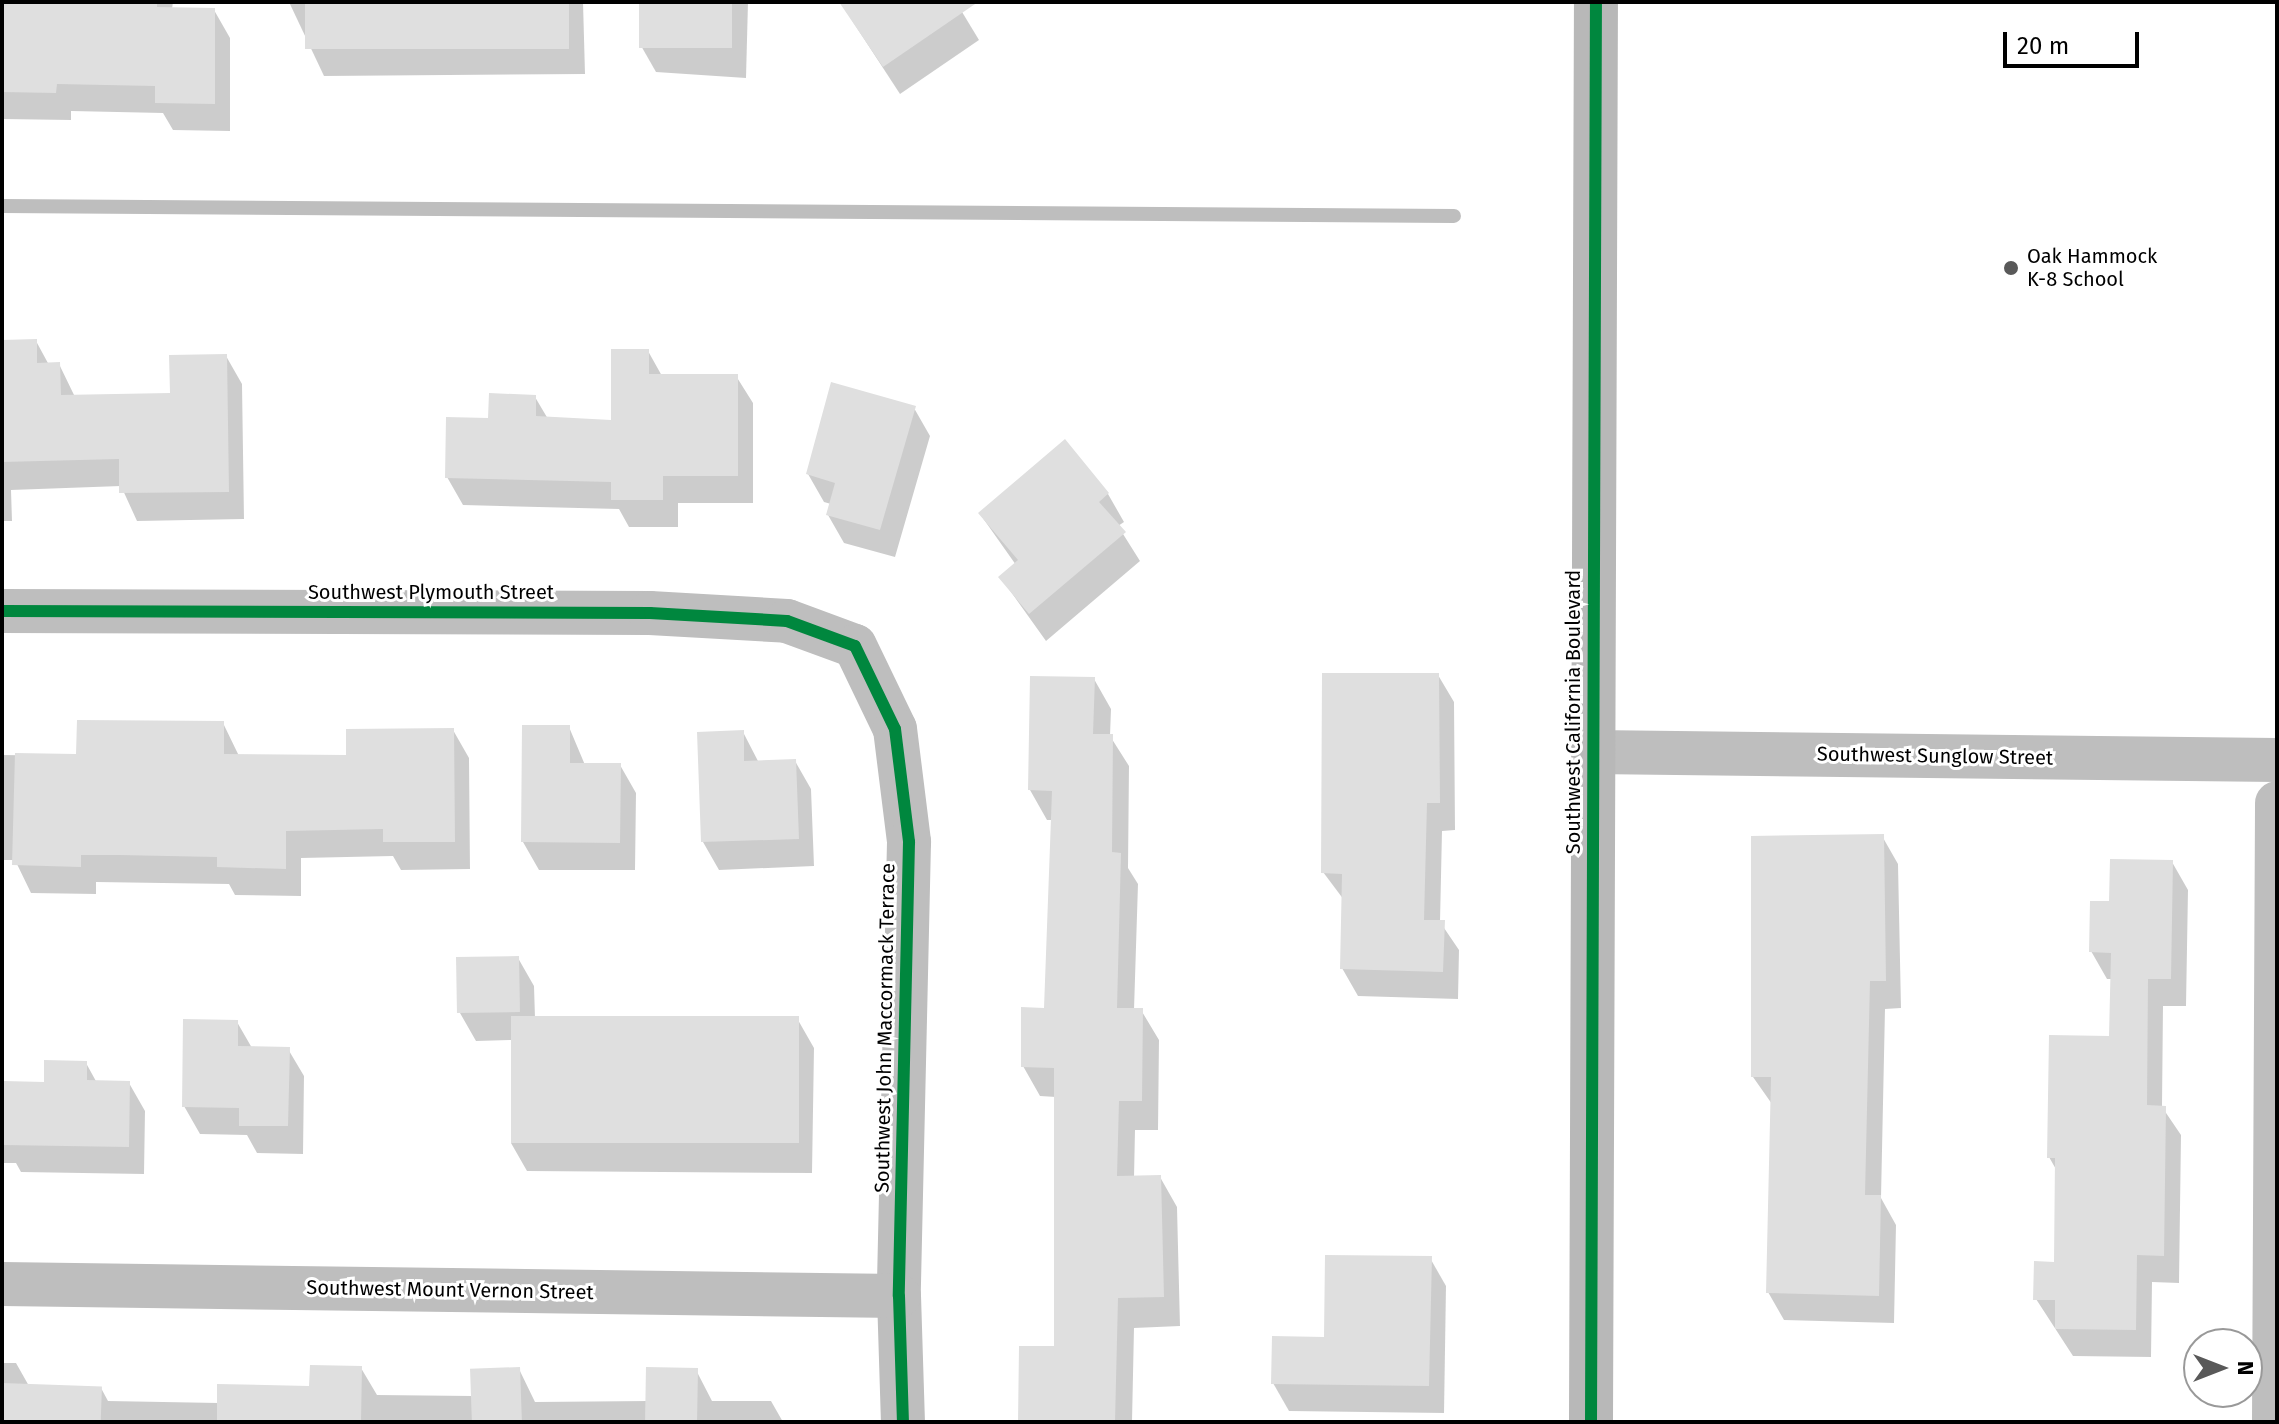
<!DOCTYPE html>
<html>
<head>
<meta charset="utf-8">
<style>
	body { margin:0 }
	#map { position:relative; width:2279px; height:1424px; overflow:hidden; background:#fff; font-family:"Fira Sans",sans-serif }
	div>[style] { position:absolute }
	.shadow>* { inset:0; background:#0003 }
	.stream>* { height:14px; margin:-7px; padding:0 7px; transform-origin:7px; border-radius:7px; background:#bebebe }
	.building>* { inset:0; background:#dfdfdf; transform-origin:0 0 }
	.street>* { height:44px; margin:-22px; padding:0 22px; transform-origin:22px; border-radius:22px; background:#bebebe }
	.secondary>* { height:44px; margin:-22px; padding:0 22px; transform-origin:22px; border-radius:22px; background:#b8b8b8 }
	.cycleway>* { height:12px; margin:-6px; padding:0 6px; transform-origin:6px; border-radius:6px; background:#00873e }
	.dots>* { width:22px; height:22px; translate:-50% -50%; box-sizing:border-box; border:4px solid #fff; border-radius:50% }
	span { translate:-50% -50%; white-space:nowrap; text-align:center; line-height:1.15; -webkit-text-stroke:6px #fff; paint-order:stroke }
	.poi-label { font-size:20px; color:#000 }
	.left { translate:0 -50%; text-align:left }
	.street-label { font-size:20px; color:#000 }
	.frame { position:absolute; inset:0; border:4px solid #000; pointer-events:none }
	.north { position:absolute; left:2183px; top:1328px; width:80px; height:80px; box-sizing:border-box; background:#fff; border:2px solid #999; border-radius:50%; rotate:90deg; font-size:22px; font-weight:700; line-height:32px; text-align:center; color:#000 }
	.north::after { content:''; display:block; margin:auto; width:28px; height:36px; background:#595959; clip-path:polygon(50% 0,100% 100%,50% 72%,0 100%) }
	.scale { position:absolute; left:2003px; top:32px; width:136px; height:36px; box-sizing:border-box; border:4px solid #000; border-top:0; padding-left:10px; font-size:24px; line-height:28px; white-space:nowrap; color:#000; -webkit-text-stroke:6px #fff; paint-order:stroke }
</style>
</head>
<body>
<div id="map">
	<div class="shadow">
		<div style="clip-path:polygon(2px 2px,173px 2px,172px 9px,214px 10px,230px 38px,230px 131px,173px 130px,163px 113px,71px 111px,71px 120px,2px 119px)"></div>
		<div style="clip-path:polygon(289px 2px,583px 2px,585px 74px,324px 76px)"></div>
		<div style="clip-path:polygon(641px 2px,748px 2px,746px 78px,656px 72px,640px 44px)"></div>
		<div style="clip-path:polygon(840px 2px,956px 2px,979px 40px,900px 94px)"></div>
		<div style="clip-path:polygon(36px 341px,49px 365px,59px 364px,75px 397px,172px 395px,226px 356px,242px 384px,244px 519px,137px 521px,121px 486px,11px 490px,12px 521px,2px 521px,2px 342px)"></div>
		<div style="clip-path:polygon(648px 351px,662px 376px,736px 376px,753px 403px,753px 503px,678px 503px,678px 527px,629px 527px,619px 509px,463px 505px,447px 477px,490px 420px,535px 397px,548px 419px,613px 422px)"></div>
		<div style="clip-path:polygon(914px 408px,930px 436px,895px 557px,844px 543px,828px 515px,831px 504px,824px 502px,808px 474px)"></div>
		<div style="clip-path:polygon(1108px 494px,1124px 522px,1118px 526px,1140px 561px,1046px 641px,1001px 578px,1016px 565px,980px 514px)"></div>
		<div style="clip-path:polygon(1438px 675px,1454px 702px,1455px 830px,1442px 831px,1440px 922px,1459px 950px,1458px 999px,1358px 996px,1342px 968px,1344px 900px,1323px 872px)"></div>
		<div style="clip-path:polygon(1094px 679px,1111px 709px,1110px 736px,1129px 766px,1128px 868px,1138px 884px,1134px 1010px,1141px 1010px,1159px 1040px,1158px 1130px,1135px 1130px,1134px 1178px,1160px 1177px,1177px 1207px,1180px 1326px,1134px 1328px,1132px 1422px,1022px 1422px,1056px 1348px,1056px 1097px,1040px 1096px,1023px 1066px,1046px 1010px,1053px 820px,1047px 820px,1030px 790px)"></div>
		<div style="clip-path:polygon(223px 723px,239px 756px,348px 757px,453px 730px,469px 758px,470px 869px,401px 870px,393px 856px,301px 858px,301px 896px,235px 895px,229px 884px,96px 882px,96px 894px,31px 893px,15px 860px,2px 860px,2px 755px,78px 756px)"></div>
		<div style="clip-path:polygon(569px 727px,585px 765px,620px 765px,636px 793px,635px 870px,539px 870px,523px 842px)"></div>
		<div style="clip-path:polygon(743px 732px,759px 763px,795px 761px,811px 789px,814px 866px,719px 870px,703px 842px)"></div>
		<div style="clip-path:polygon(1882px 836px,1898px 864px,1901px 1008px,1885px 1009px,1881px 1198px,1896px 1225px,1894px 1323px,1784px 1320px,1768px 1292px,1772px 1104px,1753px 1077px)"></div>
		<div style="clip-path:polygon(2172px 862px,2188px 890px,2186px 1006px,2163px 1006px,2162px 1107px,2181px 1135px,2179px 1283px,2152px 1282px,2151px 1357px,2073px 1356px,2036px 1299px,2056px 1264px,2057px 1171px,2049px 1157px,2111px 1038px,2113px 979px,2107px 979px,2091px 951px,2111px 903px)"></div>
		<div style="clip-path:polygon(518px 958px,534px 986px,535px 1018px,798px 1020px,814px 1048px,812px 1173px,527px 1171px,511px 1143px,512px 1040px,476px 1041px,460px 1013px)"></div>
		<div style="clip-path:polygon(237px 1022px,252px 1048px,288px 1049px,304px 1076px,303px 1154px,257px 1153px,247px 1135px,200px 1134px,184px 1106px)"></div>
		<div style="clip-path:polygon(86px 1063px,97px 1083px,129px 1083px,145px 1111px,144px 1174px,21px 1172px,16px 1163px,2px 1163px,2px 1083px,46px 1084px)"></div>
		<div style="clip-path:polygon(1430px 1258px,1446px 1286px,1444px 1413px,1289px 1411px,1273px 1383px)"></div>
		<div style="clip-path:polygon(2px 1363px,16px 1363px,29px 1386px,101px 1388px,108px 1401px,219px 1403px,311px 1388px,361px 1368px,377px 1395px,473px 1396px,519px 1369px,535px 1402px,648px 1401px,696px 1370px,712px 1401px,771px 1401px,783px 1422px,2px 1422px)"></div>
	</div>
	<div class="stream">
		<div style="left:2px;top:206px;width:1452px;rotate:0.39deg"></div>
	</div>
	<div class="building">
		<div style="clip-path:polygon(2px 2px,157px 2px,157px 7px,215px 8px,215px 104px,155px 103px,155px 86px,57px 84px,56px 93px,2px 92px)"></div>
		<div style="left:305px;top:2px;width:264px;height:47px"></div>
		<div style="left:639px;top:2px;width:93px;height:46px"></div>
		<div style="clip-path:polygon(839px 2px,978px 2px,883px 67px)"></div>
		<div style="clip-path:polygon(37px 339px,37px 363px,60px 362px,61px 395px,170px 393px,169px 355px,227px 354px,229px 492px,119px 493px,119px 459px,2px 462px,2px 340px)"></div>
		<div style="clip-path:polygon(611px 349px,649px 349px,649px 374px,738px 374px,738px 476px,663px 476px,663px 500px,611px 500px,611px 482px,445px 478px,446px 417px,488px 418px,489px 393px,536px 395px,536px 416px,611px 420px)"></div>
		<div style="clip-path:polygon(831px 382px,916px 406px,880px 530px,826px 515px,835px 483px,806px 474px)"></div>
		<div style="clip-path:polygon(1065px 439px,1109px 493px,1099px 502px,1126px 532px,1029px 614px,998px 577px,1018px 560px,978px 513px)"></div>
		<div style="clip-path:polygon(1322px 673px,1439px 673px,1440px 803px,1427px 803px,1424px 920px,1445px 920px,1443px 972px,1340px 969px,1342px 874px,1321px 873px)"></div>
		<div style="clip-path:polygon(1030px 676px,1095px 677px,1093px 734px,1113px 734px,1112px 852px,1121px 853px,1117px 1008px,1143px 1008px,1142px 1101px,1119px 1101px,1117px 1176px,1161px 1175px,1164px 1297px,1118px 1298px,1115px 1422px,1018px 1422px,1019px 1346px,1054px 1346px,1054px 1068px,1021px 1067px,1021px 1007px,1044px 1008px,1052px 791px,1028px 790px)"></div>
		<div style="clip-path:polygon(77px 720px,224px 721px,224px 754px,346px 755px,346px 729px,454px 728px,455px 842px,383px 842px,383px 829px,286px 831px,286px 869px,217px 867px,217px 857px,119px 855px,81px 855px,81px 867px,12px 865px,15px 753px,76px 754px)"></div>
		<div style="clip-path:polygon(522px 725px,570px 725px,570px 763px,621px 763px,620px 843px,521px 842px)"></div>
		<div style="clip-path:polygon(744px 730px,744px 761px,796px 759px,799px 839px,701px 842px,697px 732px)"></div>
		<div style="clip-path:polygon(1884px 834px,1886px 981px,1870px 981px,1865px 1195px,1881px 1195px,1879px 1296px,1766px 1293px,1771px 1077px,1751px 1077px,1751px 836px)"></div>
		<div style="clip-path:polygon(2110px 859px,2173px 860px,2171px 979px,2148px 979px,2147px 1105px,2166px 1106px,2164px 1256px,2137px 1255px,2136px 1330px,2055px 1329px,2055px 1300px,2033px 1300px,2034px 1261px,2054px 1262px,2055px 1158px,2047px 1158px,2049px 1035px,2109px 1036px,2111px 953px,2089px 952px,2090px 901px,2109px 901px)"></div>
		<div style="left:519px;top:956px;width:56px;height:63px;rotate:89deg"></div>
		<div style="left:511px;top:1016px;width:288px;height:127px"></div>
		<div style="clip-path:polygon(183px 1019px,238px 1020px,238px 1046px,290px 1047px,288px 1126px,239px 1126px,239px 1108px,182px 1107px)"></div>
		<div style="clip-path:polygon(44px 1060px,87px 1061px,87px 1080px,130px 1081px,129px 1147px,3px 1145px,3px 1081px,44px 1082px)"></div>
		<div style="clip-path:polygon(1325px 1255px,1432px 1256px,1429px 1386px,1271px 1384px,1272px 1336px,1324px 1337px)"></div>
		<div style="clip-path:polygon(310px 1365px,362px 1366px,361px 1422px,217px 1422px,217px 1384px,309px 1386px)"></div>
		<div style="left:520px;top:1367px;width:55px;height:50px;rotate:88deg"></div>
		<div style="left:646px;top:1367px;width:52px;height:55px;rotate:1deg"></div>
		<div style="left:2px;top:1383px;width:100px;height:39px;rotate:2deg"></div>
	</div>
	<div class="street">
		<div style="left:2px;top:611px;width:648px;rotate:0.18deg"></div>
		<div style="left:650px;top:613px;width:137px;rotate:3.3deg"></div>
		<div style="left:787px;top:621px;width:72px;rotate:20.2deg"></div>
		<div style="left:855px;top:646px;width:92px;rotate:64.3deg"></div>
		<div style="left:895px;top:729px;width:114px;rotate:82.9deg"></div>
		<div style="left:909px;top:842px;width:454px;rotate:91.3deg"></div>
		<div style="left:899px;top:1296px;width:126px;rotate:88.2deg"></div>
		<div style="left:1593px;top:752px;width:684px;rotate:0.67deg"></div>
		<div style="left:2px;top:1284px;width:897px;rotate:0.77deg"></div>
		<div style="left:2274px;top:1422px;width:619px;rotate:-89.72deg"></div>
	</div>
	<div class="secondary">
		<div style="left:1591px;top:1422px;width:1420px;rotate:-89.8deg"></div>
	</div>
	<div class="cycleway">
		<div style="left:2px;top:611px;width:648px;rotate:0.18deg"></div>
		<div style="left:650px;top:613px;width:137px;rotate:3.3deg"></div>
		<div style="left:787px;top:621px;width:72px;rotate:20.2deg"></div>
		<div style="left:855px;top:646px;width:92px;rotate:64.3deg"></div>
		<div style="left:895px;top:729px;width:114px;rotate:82.9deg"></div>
		<div style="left:909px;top:842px;width:454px;rotate:91.3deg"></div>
		<div style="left:899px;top:1296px;width:126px;rotate:88.2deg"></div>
		<div style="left:1591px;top:1422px;width:1420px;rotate:-89.8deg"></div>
	</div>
	<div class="dots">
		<div style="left:2011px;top:268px;background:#595959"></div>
	</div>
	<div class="poi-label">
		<span class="left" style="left:2027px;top:268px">Oak Hammock<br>K-8 School</span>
	</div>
	<div class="street-label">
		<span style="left:431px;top:592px">Southwest Plymouth Street</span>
		<span style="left:1573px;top:712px;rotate:-90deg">Southwest California Boulevard</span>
		<span style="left:1935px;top:756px;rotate:1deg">Southwest Sunglow Street</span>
		<span style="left:885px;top:1028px;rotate:-89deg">Southwest John Maccormack Terrace</span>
		<span style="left:450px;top:1290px;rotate:1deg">Southwest Mount Vernon Street</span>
	</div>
	<div class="frame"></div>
	<div class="north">N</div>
	<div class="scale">20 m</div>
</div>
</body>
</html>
